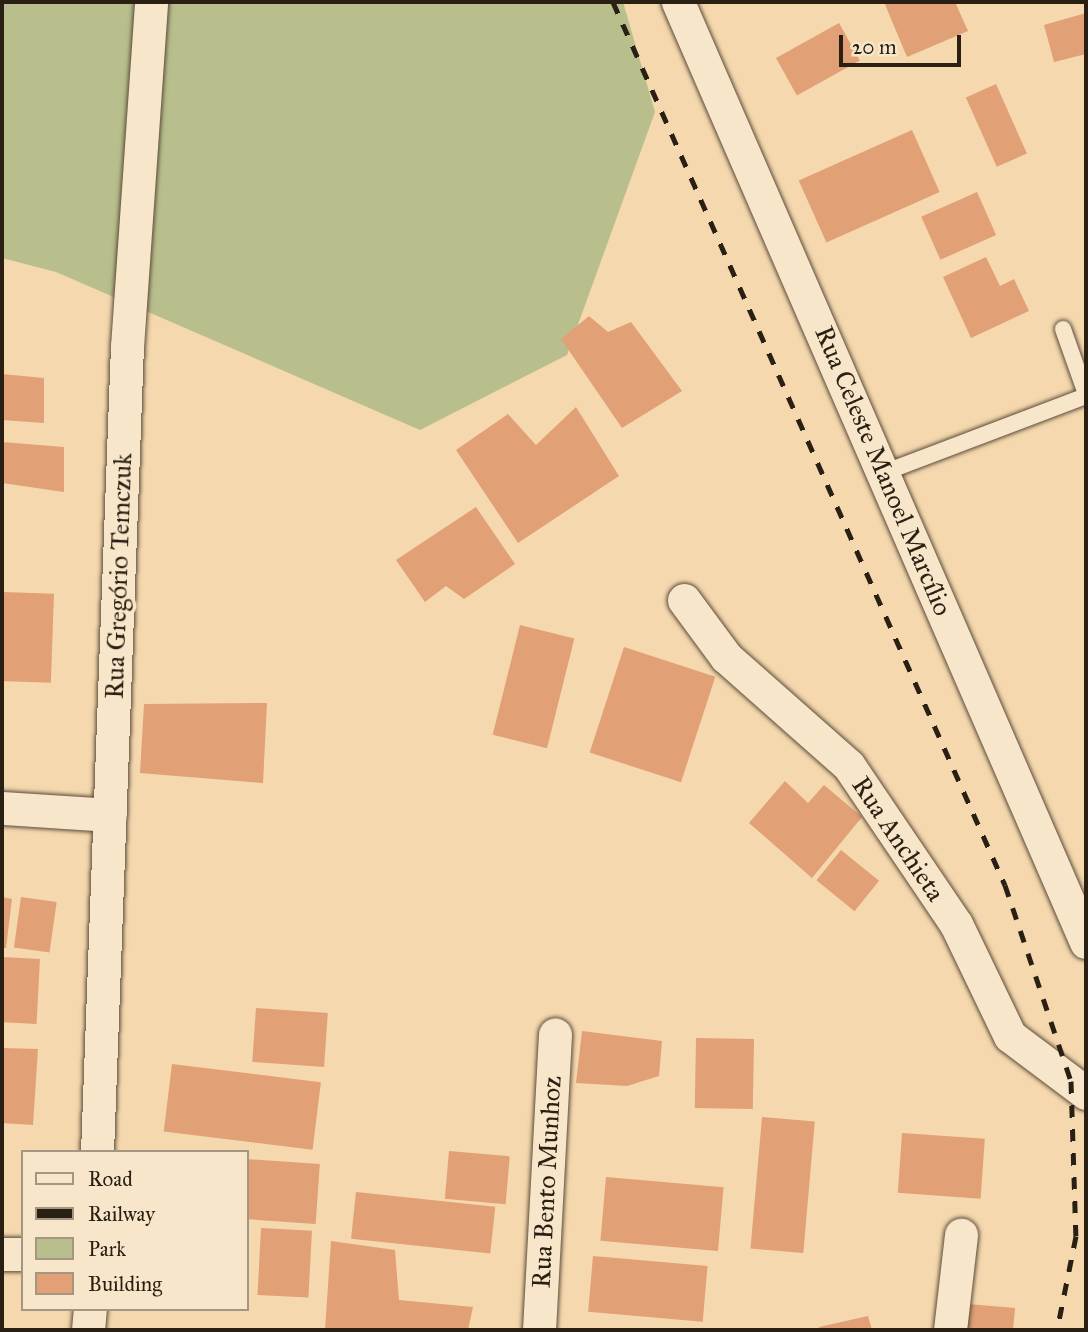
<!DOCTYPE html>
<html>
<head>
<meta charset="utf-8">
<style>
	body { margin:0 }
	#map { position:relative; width:1088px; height:1332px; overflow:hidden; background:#f5d8ae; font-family:"IM FELL Great Primer",serif }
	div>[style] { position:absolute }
	.green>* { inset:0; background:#b8bf8d }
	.building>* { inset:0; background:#e2a076; transform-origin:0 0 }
	.roads { filter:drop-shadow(0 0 2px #5c4d3a) drop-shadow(0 0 2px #5c4d3a) }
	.lane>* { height:16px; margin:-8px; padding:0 8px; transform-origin:8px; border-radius:8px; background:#f8e6ca }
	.street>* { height:33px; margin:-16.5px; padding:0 16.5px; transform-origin:16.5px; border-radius:16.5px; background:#f8e6ca }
	.rail>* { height:5px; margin-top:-2.5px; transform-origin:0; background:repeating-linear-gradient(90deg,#291f13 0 12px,transparent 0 24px) }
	span { translate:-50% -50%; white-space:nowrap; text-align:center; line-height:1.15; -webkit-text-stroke:7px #f8e6ca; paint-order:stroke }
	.street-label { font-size:26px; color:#291f13 }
	.frame { position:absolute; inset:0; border:4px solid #291f13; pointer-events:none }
	.legend { position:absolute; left:21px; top:1150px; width:228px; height:161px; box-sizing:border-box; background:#f8e6ca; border:2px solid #a59681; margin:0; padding:9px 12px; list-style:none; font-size:21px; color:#291f13 }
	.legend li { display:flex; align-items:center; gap:14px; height:35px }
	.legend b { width:35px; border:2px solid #a59681 }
	.scale { position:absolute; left:839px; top:35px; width:122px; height:32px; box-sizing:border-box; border:4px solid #291f13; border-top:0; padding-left:9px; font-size:21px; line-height:24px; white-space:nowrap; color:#291f13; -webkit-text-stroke:5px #f8e6ca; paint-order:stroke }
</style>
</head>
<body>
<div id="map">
	<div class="green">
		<div style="clip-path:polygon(2px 2px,623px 2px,655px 112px,567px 355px,420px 430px,56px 272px,2px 258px)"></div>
	</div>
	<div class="building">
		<div style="clip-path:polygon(884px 2px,955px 2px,968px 31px,907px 57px)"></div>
		<div style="clip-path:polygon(1086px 13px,1086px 54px,1054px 62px,1044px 25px)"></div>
		<div style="left:839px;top:23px;width:43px;height:72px;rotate:61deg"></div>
		<div style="left:996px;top:84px;width:76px;height:33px;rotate:66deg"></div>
		<div style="left:912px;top:130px;width:68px;height:124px;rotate:66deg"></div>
		<div style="left:977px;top:192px;width:47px;height:61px;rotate:66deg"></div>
		<div style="clip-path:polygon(986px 257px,1000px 286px,1014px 279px,1029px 311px,971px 338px,943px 277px)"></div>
		<div style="clip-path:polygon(589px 316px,608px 332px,631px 322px,682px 391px,622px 428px,561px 339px)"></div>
		<div style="clip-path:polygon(2px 374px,44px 378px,44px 423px,2px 420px)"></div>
		<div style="clip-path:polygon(576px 407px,619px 476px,518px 543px,456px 450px,508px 414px,536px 445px)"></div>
		<div style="clip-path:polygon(2px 442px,64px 447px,64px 492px,2px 483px)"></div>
		<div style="clip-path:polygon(476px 507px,515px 564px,464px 599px,446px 586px,425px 602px,396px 560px)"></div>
		<div style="left:2px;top:592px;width:52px;height:89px;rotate:2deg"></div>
		<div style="left:520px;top:625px;width:56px;height:113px;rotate:14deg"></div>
		<div style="left:624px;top:647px;width:96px;height:111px;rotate:18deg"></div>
		<div style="clip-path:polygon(267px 703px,263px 783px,140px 773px,144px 704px)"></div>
		<div style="clip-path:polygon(785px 781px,808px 803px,824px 785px,862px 817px,812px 878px,749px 823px)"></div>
		<div style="left:841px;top:850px;width:49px;height:39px;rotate:39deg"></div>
		<div style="clip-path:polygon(2px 897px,12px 899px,6px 948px,2px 948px)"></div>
		<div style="left:21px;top:897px;width:36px;height:51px;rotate:8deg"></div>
		<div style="left:2px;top:957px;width:38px;height:65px;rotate:3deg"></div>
		<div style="left:256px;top:1008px;width:72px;height:54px;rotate:4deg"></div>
		<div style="clip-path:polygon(582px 1031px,662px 1041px,659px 1076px,627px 1086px,576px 1083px)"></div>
		<div style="left:754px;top:1039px;width:70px;height:58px;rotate:91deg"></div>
		<div style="clip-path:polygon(2px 1048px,38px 1049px,33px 1125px,2px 1123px)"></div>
		<div style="left:172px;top:1064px;width:150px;height:68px;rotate:7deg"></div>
		<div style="left:762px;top:1117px;width:53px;height:132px;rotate:5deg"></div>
		<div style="left:902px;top:1133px;width:83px;height:60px;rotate:4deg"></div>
		<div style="left:449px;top:1151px;width:61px;height:48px;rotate:5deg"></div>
		<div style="left:247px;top:1159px;width:73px;height:60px;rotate:4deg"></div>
		<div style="left:606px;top:1177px;width:118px;height:64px;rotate:5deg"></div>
		<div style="left:356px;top:1192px;width:140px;height:47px;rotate:6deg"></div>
		<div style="left:261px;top:1228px;width:51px;height:67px;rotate:3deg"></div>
		<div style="clip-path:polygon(331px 1241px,395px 1250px,399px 1300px,473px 1307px,468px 1330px,325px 1330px)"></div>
		<div style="left:593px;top:1256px;width:115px;height:56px;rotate:5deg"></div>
		<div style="clip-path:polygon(968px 1304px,1015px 1308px,1013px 1330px,966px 1330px)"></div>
		<div style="clip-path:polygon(868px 1316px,872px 1330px,820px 1330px,819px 1327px)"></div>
	</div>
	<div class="roads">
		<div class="lane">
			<div style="left:1063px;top:329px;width:69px;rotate:70.5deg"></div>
			<div style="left:883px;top:473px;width:217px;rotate:-20.8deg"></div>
		</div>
		<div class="street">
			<div style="left:678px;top:2px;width:1025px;rotate:66.54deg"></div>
			<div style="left:684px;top:600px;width:71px;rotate:53.6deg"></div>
			<div style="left:726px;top:657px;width:164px;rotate:41.5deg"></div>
			<div style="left:849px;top:766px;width:191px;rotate:55.9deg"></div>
			<div style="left:956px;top:924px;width:124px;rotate:64.3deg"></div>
			<div style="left:1010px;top:1036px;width:95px;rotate:36.9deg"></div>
			<div style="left:2px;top:808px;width:108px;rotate:3.7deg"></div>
			<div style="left:97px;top:1152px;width:806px;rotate:-87.87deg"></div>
			<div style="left:127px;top:347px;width:346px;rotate:-86deg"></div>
			<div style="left:2px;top:1254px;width:21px"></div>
			<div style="left:88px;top:1330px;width:21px;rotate:-85deg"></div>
			<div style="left:539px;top:1330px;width:296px;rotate:-86.9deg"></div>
			<div style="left:950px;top:1330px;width:96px;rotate:-83.4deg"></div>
		</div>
	</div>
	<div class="rail">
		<div style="left:613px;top:2px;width:966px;rotate:66.06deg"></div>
		<div style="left:1005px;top:885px;width:207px;rotate:71.4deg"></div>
		<div style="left:1071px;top:1081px;width:155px;rotate:88.2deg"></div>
		<div style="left:1076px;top:1236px;width:96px;rotate:101.4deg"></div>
	</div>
	<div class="street-label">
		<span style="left:883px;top:471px;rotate:67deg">Rua Celeste Manoel Marcílio</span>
		<span style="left:119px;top:576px;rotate:-88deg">Rua Gregório Temczuk</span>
		<span style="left:898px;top:839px;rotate:56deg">Rua Anchieta</span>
		<span style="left:547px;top:1182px;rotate:-87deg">Rua Bento Munhoz</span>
	</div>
	<div class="frame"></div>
	<ul class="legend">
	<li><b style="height:9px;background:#f8e6ca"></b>Road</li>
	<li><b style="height:9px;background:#291f13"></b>Railway</li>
	<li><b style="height:19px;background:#b8bf8d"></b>Park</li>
	<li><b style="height:19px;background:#e2a076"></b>Building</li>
	</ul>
	<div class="scale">20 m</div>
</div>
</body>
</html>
